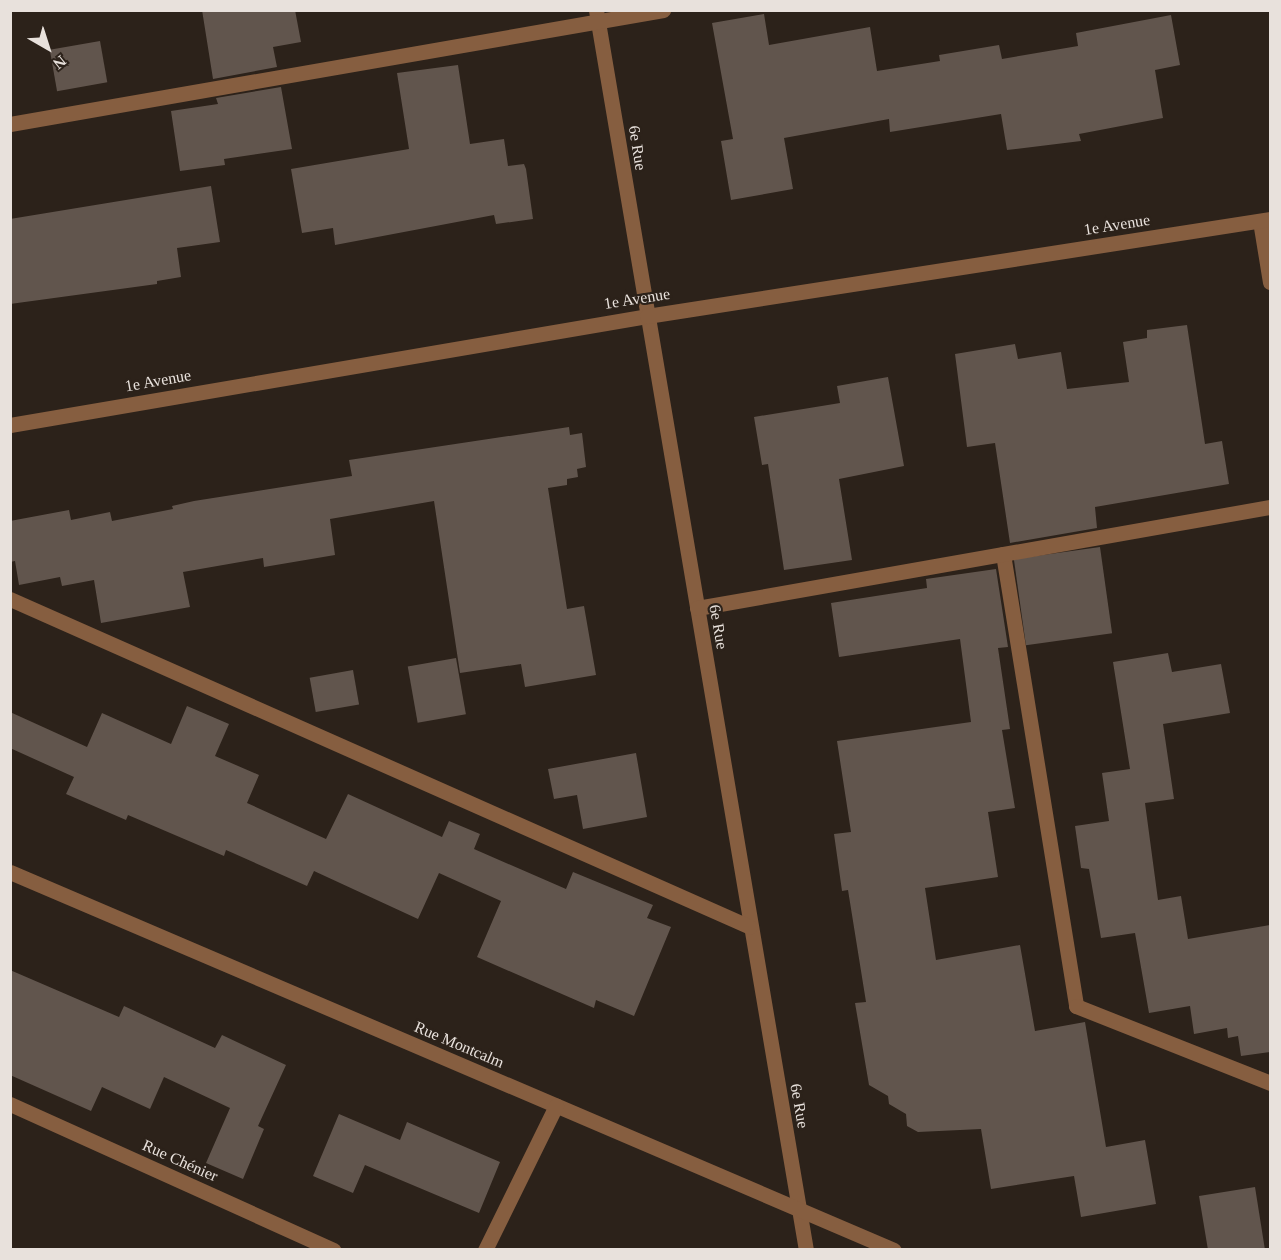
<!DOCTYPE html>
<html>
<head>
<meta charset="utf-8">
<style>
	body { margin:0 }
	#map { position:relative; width:1281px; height:1260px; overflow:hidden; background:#2c221a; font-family:Georgia,serif }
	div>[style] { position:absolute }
	.building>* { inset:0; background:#61554d; transform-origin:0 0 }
	.minor>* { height:15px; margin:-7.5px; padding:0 7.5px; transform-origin:7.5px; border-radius:7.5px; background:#865e40 }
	span { translate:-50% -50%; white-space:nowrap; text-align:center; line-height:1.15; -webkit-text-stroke:4.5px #2c221a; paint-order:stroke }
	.street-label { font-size:16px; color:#e8e1dc }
	.frame { position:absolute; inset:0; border:12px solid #e8e1dc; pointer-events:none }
	.north { position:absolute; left:18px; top:18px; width:60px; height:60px; -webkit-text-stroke:4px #2c221a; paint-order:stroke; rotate:141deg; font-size:16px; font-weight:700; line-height:24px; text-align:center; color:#e8e1dc }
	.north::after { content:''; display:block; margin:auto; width:21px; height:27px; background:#e8e1dc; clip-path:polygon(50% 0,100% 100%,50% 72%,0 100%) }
</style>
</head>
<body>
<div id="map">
	<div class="building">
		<div style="clip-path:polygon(202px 10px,295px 10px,301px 42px,273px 47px,277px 67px,213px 79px)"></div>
		<div style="clip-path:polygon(764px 14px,769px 45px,870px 27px,877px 71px,940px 61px,939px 55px,999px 45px,1002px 59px,1078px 46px,1076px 33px,1171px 15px,1180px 65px,1155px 70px,1163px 118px,1079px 134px,1081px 141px,1007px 150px,1001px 114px,890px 132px,889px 119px,784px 138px,793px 189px,731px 200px,721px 141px,733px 139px,712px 23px)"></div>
		<div style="left:100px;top:41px;width:42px;height:51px;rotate:80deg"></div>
		<div style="clip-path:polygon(458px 65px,470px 144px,504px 139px,508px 166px,524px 164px,526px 169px,533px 219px,496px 224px,494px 215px,335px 245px,333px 228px,302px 233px,291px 169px,409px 149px,397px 73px)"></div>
		<div style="clip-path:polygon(281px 87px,292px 149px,224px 159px,225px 165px,180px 171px,171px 111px,218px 104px,216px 98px)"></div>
		<div style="clip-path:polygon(211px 186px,220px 242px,177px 248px,181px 277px,157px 281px,157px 284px,10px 304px,10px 219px)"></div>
		<div style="clip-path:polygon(1187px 325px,1205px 444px,1222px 441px,1229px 484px,1095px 507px,1097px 528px,1010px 543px,995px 443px,967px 447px,955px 354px,1015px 344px,1018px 359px,1061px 352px,1067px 389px,1129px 382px,1123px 342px,1147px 338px,1147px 330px)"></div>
		<div style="clip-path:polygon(888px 377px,904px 466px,839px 479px,852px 560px,784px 570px,768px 464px,762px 465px,754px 417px,840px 403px,837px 386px)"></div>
		<div style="clip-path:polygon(569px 427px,570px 435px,582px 433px,586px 467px,577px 469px,578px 477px,567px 479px,567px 485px,548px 488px,567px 609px,584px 606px,596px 675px,525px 687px,521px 664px,460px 673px,434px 501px,330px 519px,335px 555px,264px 567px,263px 558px,183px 572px,190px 607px,101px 623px,94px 580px,62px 586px,60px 577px,19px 585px,15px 561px,10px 562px,10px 521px,69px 510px,71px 520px,110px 512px,112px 521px,173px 509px,172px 506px,194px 501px,352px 476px,349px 460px)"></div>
		<div style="left:1100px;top:547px;width:87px;height:87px;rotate:82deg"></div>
		<div style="clip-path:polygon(996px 569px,1008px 647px,998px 648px,1010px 729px,1002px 730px,1015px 808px,988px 812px,998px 877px,925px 888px,936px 960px,1020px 945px,1035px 1031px,1085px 1022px,1106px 1147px,1145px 1140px,1156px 1204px,1081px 1217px,1074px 1176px,991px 1189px,981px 1129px,918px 1132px,907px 1126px,906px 1114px,889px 1104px,888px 1096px,869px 1085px,855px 1003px,866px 1002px,848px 890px,842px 891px,834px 834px,851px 832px,837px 741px,971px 722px,960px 639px,839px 657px,831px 603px,927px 588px,926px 579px)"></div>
		<div style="clip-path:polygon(1168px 653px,1172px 672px,1221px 664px,1230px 713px,1163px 724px,1174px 799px,1145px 803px,1158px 900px,1181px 896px,1188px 939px,1270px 925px,1270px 1052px,1241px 1056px,1238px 1036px,1228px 1038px,1227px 1028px,1194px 1034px,1190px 1006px,1149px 1013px,1135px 933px,1101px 938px,1089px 869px,1081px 868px,1075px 826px,1109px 821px,1102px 773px,1130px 769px,1113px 662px)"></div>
		<div style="left:456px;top:658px;width:57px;height:49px;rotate:80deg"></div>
		<div style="left:353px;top:670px;width:35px;height:44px;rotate:80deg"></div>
		<div style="clip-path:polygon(187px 706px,229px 724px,215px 756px,259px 775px,247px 803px,326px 839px,348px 794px,442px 837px,449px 821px,480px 834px,474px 849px,566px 889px,573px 872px,653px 905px,647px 918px,671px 927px,634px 1016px,596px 1000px,594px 1008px,477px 957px,501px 901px,439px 873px,418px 919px,314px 871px,307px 886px,226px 850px,224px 856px,128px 815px,126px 820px,66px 794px,74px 777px,10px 748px,10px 712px,87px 747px,102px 713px,171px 744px)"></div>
		<div style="clip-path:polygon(636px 753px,647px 817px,583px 829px,577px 795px,554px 799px,548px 769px)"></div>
		<div style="clip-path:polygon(10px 970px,119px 1017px,124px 1006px,215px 1048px,222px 1035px,286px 1065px,258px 1126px,264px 1129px,243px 1179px,206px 1163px,230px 1108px,164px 1077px,150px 1109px,102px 1087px,91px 1111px,10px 1075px)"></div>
		<div style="clip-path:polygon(339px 1114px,400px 1140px,407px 1122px,500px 1162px,479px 1213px,365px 1165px,353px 1193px,313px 1176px)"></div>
		<div style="clip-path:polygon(1255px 1187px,1265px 1250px,1208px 1250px,1199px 1196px)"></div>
	</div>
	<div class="minor">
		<div style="left:596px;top:10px;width:1258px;rotate:80.39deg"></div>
		<div style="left:10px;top:124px;width:663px;rotate:-9.9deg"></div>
		<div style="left:1260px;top:221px;width:62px;rotate:80.7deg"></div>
		<div style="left:10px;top:425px;width:646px;rotate:-9.71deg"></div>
		<div style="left:647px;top:316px;width:631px;rotate:-8.85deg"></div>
		<div style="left:1003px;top:554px;width:458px;rotate:80.8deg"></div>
		<div style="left:1076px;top:1006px;width:209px;rotate:21.6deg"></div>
		<div style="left:10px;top:599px;width:809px;rotate:23.9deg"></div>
		<div style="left:697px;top:608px;width:582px;rotate:-10deg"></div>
		<div style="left:10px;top:872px;width:961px;rotate:23.15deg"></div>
		<div style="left:10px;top:1104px;width:355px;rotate:24.3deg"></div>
		<div style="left:485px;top:1250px;width:161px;rotate:-63.8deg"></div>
	</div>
	<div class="street-label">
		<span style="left:637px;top:148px;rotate:81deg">6e Rue</span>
		<span style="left:1117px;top:225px;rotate:-9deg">1e Avenue</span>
		<span style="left:637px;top:299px;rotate:-9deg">1e Avenue</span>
		<span style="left:158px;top:381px;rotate:-10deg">1e Avenue</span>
		<span style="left:718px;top:627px;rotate:80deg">6e Rue</span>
		<span style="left:459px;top:1045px;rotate:23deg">Rue Montcalm</span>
		<span style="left:799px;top:1106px;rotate:80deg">6e Rue</span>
		<span style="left:180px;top:1161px;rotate:24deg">Rue Chénier</span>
	</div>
	<div class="frame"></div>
	<div class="north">N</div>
</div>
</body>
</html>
